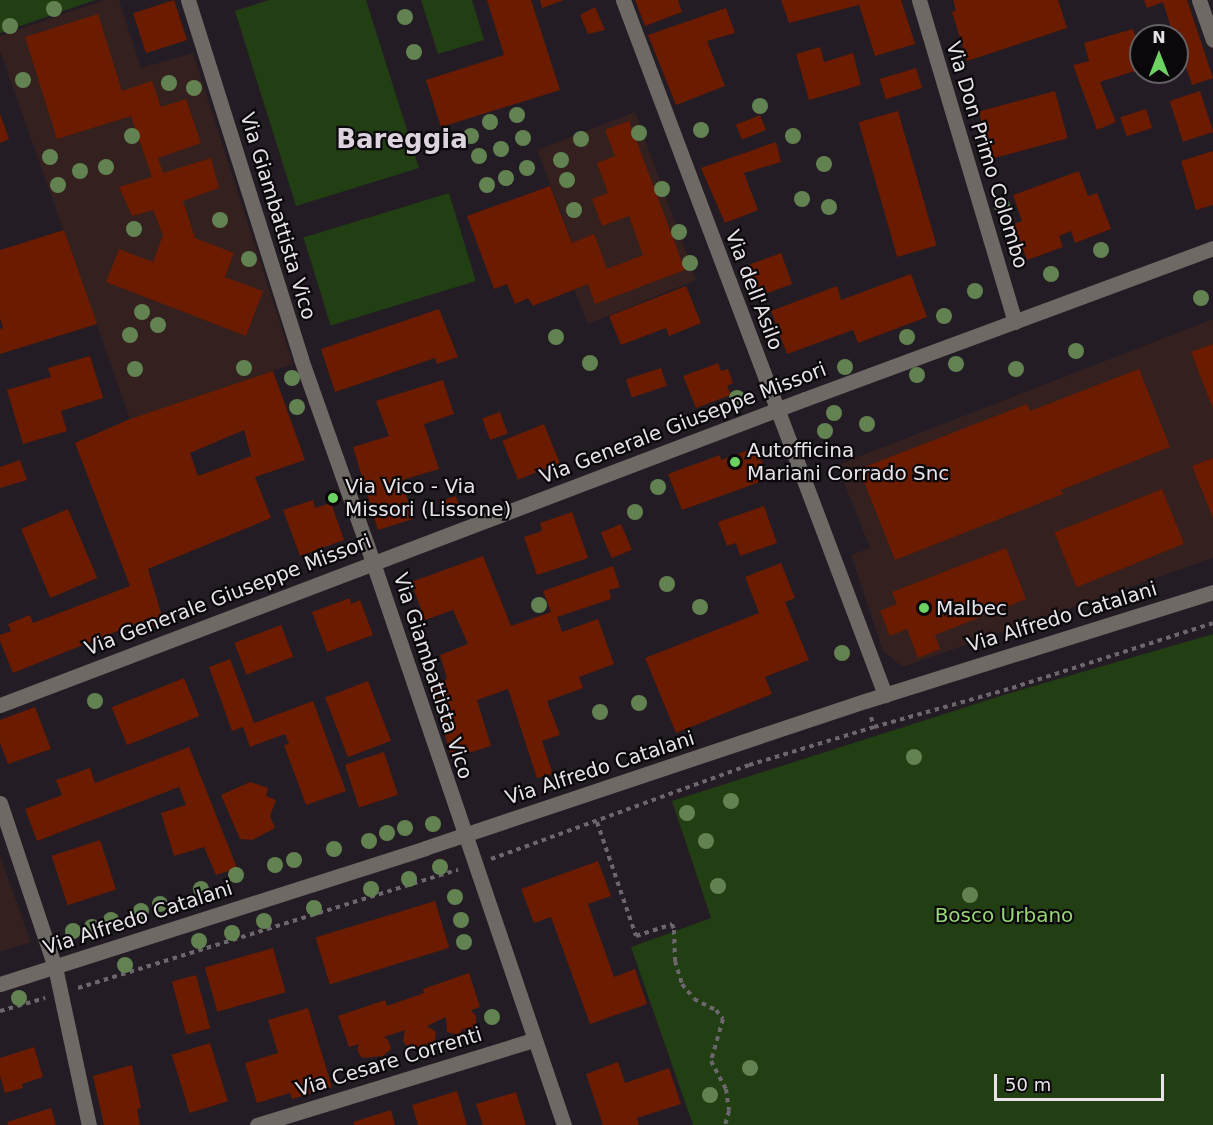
<!DOCTYPE html>
<html>
<head>
<meta charset="utf-8">
<style>
	body { margin:0 }
	#map { position:relative; width:1213px; height:1125px; overflow:hidden; background:#231c24; font-family:"DejaVu Sans",sans-serif }
	div>[style] { position:absolute }
	.industrial>* { inset:0; background:#33201f }
	.green>* { inset:0; background:#223e13; transform-origin:0 0 }
	.building>* { inset:0; background:#6a1b00; transform-origin:0 0 }
	.path>* { height:4px; margin-top:-2px; transform-origin:0; background:repeating-linear-gradient(90deg,#6c666d 0 4.5px,transparent 0 9px) }
	.minor>* { height:15px; margin:-7.5px; padding:0 7.5px; transform-origin:7.5px; border-radius:7.5px; background:#6e6965 }
	.trees>* { width:16px; height:16px; margin:-8px; border-radius:50%; background:#628351 }
	.dots>* { width:16px; height:16px; translate:-50% -50%; box-sizing:border-box; border:3px solid #0a080b; border-radius:50% }
	span { translate:-50% -50%; white-space:nowrap; text-align:center; line-height:1.15; -webkit-text-stroke:4.5px #0a080b; paint-order:stroke }
	.street-label { font-size:20px; color:#e8e3e9 }
	.poi-label { font-size:20px; color:#e8e3e9 }
	.left { translate:0 -50%; text-align:left }
	.park-label { font-size:20px; color:#96d875 }
	.district-label { font-size:26px; color:#ddd3df; font-weight:700 }
	.north { position:absolute; left:1129px; top:24px; width:60px; height:60px; box-sizing:border-box; background:#0a080b; border:2px solid #636064; border-radius:50%; rotate:0deg; font-size:16px; font-weight:700; line-height:24px; text-align:center; color:#e8e3e9 }
	.north::after { content:''; display:block; margin:auto; width:21px; height:27px; background:#6cd362; clip-path:polygon(50% 0,100% 100%,50% 72%,0 100%) }
	.scale { position:absolute; left:994px; top:1074px; width:170px; height:27px; box-sizing:border-box; border:3px solid #e8e3e9; border-top:0; padding-left:8px; font-size:18px; line-height:21px; white-space:nowrap; color:#e8e3e9; -webkit-text-stroke:4px #0a080b; paint-order:stroke }
</style>
</head>
<body>
<div id="map">
	<div class="industrial">
		<div style="clip-path:polygon(105px 0,119px 0,141px 68px,193px 53px,293px 364px,130px 419px,0 51px,0 36px)"></div>
		<div style="clip-path:polygon(635px 112px,696px 280px,588px 324px,574px 289px,588px 283px,537px 150px)"></div>
		<div style="clip-path:polygon(1213px 319px,1213px 558px,903px 667px,883px 651px,851px 555px,870px 548px,837px 465px)"></div>
		<div style="clip-path:polygon(0 856px,31px 942px,0 952px)"></div>
	</div>
	<div class="green">
		<div style="clip-path:polygon(0 0,95px 0,0 33px)"></div>
		<div style="clip-path:polygon(269px 0,366px 0,419px 168px,296px 206px,235px 11px)"></div>
		<div style="clip-path:polygon(421px 0,472px 0,484px 40px,438px 54px)"></div>
		<div style="left:449px;top:193px;width:92px;height:152px;rotate:73deg"></div>
		<div style="clip-path:polygon(1213px 634px,1213px 1125px,693px 1125px,631px 947px,711px 918px,672px 801px,1010px 693px)"></div>
	</div>
	<div class="building">
		<div style="left:174px;top:0;width:42px;height:43px;rotate:72deg"></div>
		<div style="clip-path:polygon(487px 0,531px 0,560px 90px,441px 127px,426px 80px,504px 55px)"></div>
		<div style="clip-path:polygon(540px 0,564px 0,542px 8px)"></div>
		<div style="clip-path:polygon(635px 0,678px 0,682px 12px,645px 26px)"></div>
		<div style="clip-path:polygon(781px 0,901px 0,915px 44px,875px 56px,859px 5px,789px 23px)"></div>
		<div style="clip-path:polygon(953px 0,1058px 0,1067px 28px,967px 61px,952px 12px,956px 10px)"></div>
		<div style="clip-path:polygon(1144px 0,1187px 0,1213px 78px,1192px 85px,1182px 55px,1177px 57px,1177px 36px,1170px 36px,1173px 34px,1163px 2px,1147px 8px)"></div>
		<div style="clip-path:polygon(595px 7px,605px 30px,588px 34px,580px 15px)"></div>
		<div style="clip-path:polygon(726px 8px,735px 33px,707px 41px,725px 86px,676px 105px,648px 35px)"></div>
		<div style="clip-path:polygon(98px 14px,122px 91px,152px 81px,161px 107px,186px 99px,201px 143px,158px 158px,163px 173px,211px 158px,219px 188px,183px 201px,195px 238px,234px 253px,225px 277px,263px 291px,246px 336px,106px 282px,119px 249px,153px 262px,163px 235px,153px 210px,132px 216px,119px 187px,152px 177px,131px 116px,57px 139px,25px 37px)"></div>
		<div style="clip-path:polygon(1133px 29px,1138px 46px,1141px 45px,1141px 69px,1100px 82px,1116px 122px,1097px 130px,1073px 65px,1089px 61px,1084px 43px)"></div>
		<div style="clip-path:polygon(820px 47px,824px 62px,853px 53px,861px 85px,809px 100px,796px 54px)"></div>
		<div style="left:916px;top:68px;width:21px;height:38px;rotate:73deg"></div>
		<div style="left:1055px;top:91px;width:49px;height:79px;rotate:75deg"></div>
		<div style="left:1200px;top:91px;width:43px;height:32px;rotate:72deg"></div>
		<div style="left:1146px;top:109px;width:20px;height:27px;rotate:72deg"></div>
		<div style="left:898px;top:111px;width:140px;height:41px;rotate:74deg"></div>
		<div style="clip-path:polygon(0 114px,9px 139px,0 143px)"></div>
		<div style="left:760px;top:115px;width:16px;height:26px;rotate:68deg"></div>
		<div style="clip-path:polygon(629px 121px,685px 270px,595px 304px,588px 284px,533px 306px,528px 298px,515px 304px,507px 284px,494px 289px,467px 216px,550px 186px,572px 243px,594px 234px,607px 269px,643px 255px,629px 216px,602px 226px,592px 199px,608px 193px,597px 163px,615px 156px,605px 130px)"></div>
		<div style="clip-path:polygon(776px 142px,781px 162px,744px 173px,758px 210px,725px 223px,701px 168px)"></div>
		<div style="clip-path:polygon(1213px 151px,1213px 205px,1196px 210px,1181px 161px)"></div>
		<div style="clip-path:polygon(1079px 171px,1088px 196px,1097px 193px,1111px 229px,1075px 243px,1071px 231px,1059px 236px,1063px 247px,1027px 260px,1014px 224px,1022px 221px,1013px 195px)"></div>
		<div style="clip-path:polygon(64px 230px,97px 324px,0 354px,0 329px,3px 328px,0 318px,0 250px)"></div>
		<div style="left:781px;top:253px;width:33px;height:38px;rotate:70deg"></div>
		<div style="clip-path:polygon(911px 274px,927px 317px,858px 343px,853px 330px,787px 354px,771px 311px,837px 286px,841px 300px)"></div>
		<div style="clip-path:polygon(686px 286px,701px 323px,669px 336px,666px 328px,621px 345px,609px 316px)"></div>
		<div style="clip-path:polygon(439px 309px,458px 357px,437px 364px,435px 358px,335px 392px,321px 349px)"></div>
		<div style="clip-path:polygon(1213px 344px,1213px 409px,1191px 352px)"></div>
		<div style="clip-path:polygon(90px 356px,103px 398px,61px 411px,67px 431px,23px 444px,7px 390px,51px 377px,48px 368px)"></div>
		<div style="clip-path:polygon(718px 363px,721px 371px,728px 369px,733px 383px,727px 386px,731px 395px,696px 408px,683px 376px)"></div>
		<div style="left:661px;top:368px;width:19px;height:37px;rotate:72deg"></div>
		<div style="clip-path:polygon(1139px 369px,1170px 447px,1061px 490px,1063px 494px,895px 560px,859px 469px,1027px 404px,1030px 411px)"></div>
		<div style="clip-path:polygon(evenodd,273px 371px,305px 460px,255px 477px,271px 518px,148px 569px,164px 623px,142px 630px,140px 622px,13px 673px,0 641px,0 635px,11px 631px,8px 624px,30px 615px,33px 623px,130px 586px,75px 443px,130px 419px,273px 371px,244px 430px,251px 456px,198px 476px,190px 453px,244px 430px)"></div>
		<div style="clip-path:polygon(443px 380px,454px 414px,424px 424px,439px 469px,402px 480px,413px 519px,378px 530px,353px 447px,389px 436px,376px 401px)"></div>
		<div style="left:500px;top:412px;width:23px;height:19px;rotate:70deg"></div>
		<div style="left:544px;top:424px;width:42px;height:45px;rotate:68deg"></div>
		<div style="clip-path:polygon(757px 447px,768px 479px,682px 510px,668px 474px,720px 455px,721px 460px)"></div>
		<div style="clip-path:polygon(1213px 458px,1213px 518px,1192px 466px)"></div>
		<div style="clip-path:polygon(20px 460px,27px 480px,0 488px,0 467px)"></div>
		<div style="left:1162px;top:489px;width:59px;height:116px;rotate:68deg"></div>
		<div style="left:456px;top:496px;width:14px;height:18px;rotate:73deg"></div>
		<div style="clip-path:polygon(313px 500px,315px 508px,331px 503px,344px 540px,300px 556px,283px 510px)"></div>
		<div style="clip-path:polygon(764px 506px,777px 543px,740px 556px,736px 543px,727px 546px,718px 522px)"></div>
		<div style="left:68px;top:509px;width:75px;height:51px;rotate:67deg"></div>
		<div style="clip-path:polygon(572px 512px,588px 558px,537px 575px,524px 537px,542px 531px,540px 523px)"></div>
		<div style="left:621px;top:524px;width:28px;height:22px;rotate:67deg"></div>
		<div style="clip-path:polygon(1006px 548px,1026px 599px,935px 635px,940px 649px,918px 658px,907px 629px,890px 636px,880px 611px,897px 604px,892px 592px)"></div>
		<div style="clip-path:polygon(483px 556px,511px 626px,551px 612px,543px 591px,613px 566px,620px 587px,609px 590px,611px 599px,557px 617px,562px 632px,598px 619px,614px 664px,579px 677px,583px 688px,547px 701px,560px 735px,542px 741px,553px 774px,537px 778px,508px 689px,477px 700px,491px 746px,452px 758px,429px 684px,447px 679px,440px 655px,468px 644px,453px 610px,425px 620px,411px 582px)"></div>
		<div style="clip-path:polygon(781px 563px,795px 598px,785px 602px,809px 660px,765px 677px,772px 694px,676px 733px,645px 658px,759px 613px,745px 577px)"></div>
		<div style="clip-path:polygon(350px 598px,351px 604px,360px 600px,373px 635px,327px 652px,312px 612px)"></div>
		<div style="left:281px;top:625px;width:34px;height:50px;rotate:69deg"></div>
		<div style="clip-path:polygon(230px 659px,254px 723px,313px 701px,346px 791px,306px 805px,284px 745px,289px 744px,285px 734px,250px 747px,243px 727px,232px 731px,209px 667px)"></div>
		<div style="left:184px;top:678px;width:41px;height:78px;rotate:68deg"></div>
		<div style="left:368px;top:681px;width:64px;height:46px;rotate:69deg"></div>
		<div style="clip-path:polygon(35px 707px,51px 749px,8px 764px,0 743px,0 720px)"></div>
		<div style="clip-path:polygon(189px 747px,237px 868px,216px 875px,204px 847px,174px 856px,161px 813px,186px 805px,179px 787px,37px 841px,25px 809px,62px 795px,56px 780px,90px 768px,95px 783px)"></div>
		<div style="left:384px;top:752px;width:45px;height:41px;rotate:72deg"></div>
		<div style="clip-path:polygon(250px 782px,268px 788px,266px 796px,276px 800px,270px 816px,275px 828px,252px 840px,240px 839px,221px 795px)"></div>
		<div style="left:100px;top:840px;width:52px;height:51px;rotate:72deg"></div>
		<div style="clip-path:polygon(598px 861px,611px 896px,588px 904px,614px 977px,635px 969px,647px 1004px,590px 1024px,551px 917px,534px 923px,521px 889px)"></div>
		<div style="left:435px;top:901px;width:49px;height:125px;rotate:73deg"></div>
		<div style="left:273px;top:948px;width:46px;height:71px;rotate:74deg"></div>
		<div style="clip-path:polygon(469px 973px,480px 1007px,471px 1010px,476px 1016px,476px 1023px,470px 1031px,462px 1029px,460px 1035px,447px 1032px,446px 1017px,427px 1026px,436px 1032px,435px 1040px,429px 1046px,420px 1045px,417px 1049px,407px 1047px,403px 1041px,405px 1030px,384px 1037px,388px 1040px,391px 1049px,383px 1056px,362px 1058px,357px 1050px,359px 1044px,349px 1047px,338px 1016px,385px 1000px,387px 1006px,424px 993px,423px 989px)"></div>
		<div style="left:196px;top:975px;width:55px;height:25px;rotate:75deg"></div>
		<div style="clip-path:polygon(308px 1008px,332px 1087px,292px 1099px,290px 1093px,257px 1103px,245px 1063px,278px 1053px,268px 1020px)"></div>
		<div style="left:210px;top:1043px;width:61px;height:40px;rotate:73deg"></div>
		<div style="clip-path:polygon(34px 1047px,43px 1077px,22px 1084px,23px 1088px,5px 1093px,0 1076px,0 1058px)"></div>
		<div style="clip-path:polygon(618px 1062px,625px 1083px,669px 1068px,681px 1104px,637px 1118px,639px 1125px,603px 1125px,586px 1074px)"></div>
		<div style="clip-path:polygon(132px 1065px,141px 1108px,137px 1109px,140px 1125px,104px 1125px,93px 1076px)"></div>
		<div style="clip-path:polygon(457px 1091px,467px 1125px,418px 1125px,412px 1105px)"></div>
		<div style="clip-path:polygon(516px 1092px,526px 1125px,483px 1125px,476px 1104px)"></div>
		<div style="clip-path:polygon(51px 1108px,56px 1125px,8px 1125px,7px 1122px)"></div>
		<div style="clip-path:polygon(391px 1110px,395px 1125px,354px 1125px,353px 1122px)"></div>
	</div>
	<div class="path">
		<div style="left:871px;top:717px;width:10px;rotate:73deg"></div>
		<div style="left:874px;top:727px;width:143px;rotate:-15.8deg"></div>
		<div style="left:1012px;top:688px;width:211px;rotate:-17.9deg"></div>
		<div style="left:597px;top:822px;width:120px;rotate:71.1deg"></div>
		<div style="left:636px;top:936px;width:38px;rotate:-18deg"></div>
		<div style="left:672px;top:924px;width:6px;rotate:72deg"></div>
		<div style="left:674px;top:930px;width:31px;rotate:88deg"></div>
		<div style="left:675px;top:961px;width:24px;rotate:73deg"></div>
		<div style="left:682px;top:984px;width:19px;rotate:51deg"></div>
		<div style="left:694px;top:999px;width:25px;rotate:27deg"></div>
		<div style="left:716px;top:1010px;width:11px;rotate:52deg"></div>
		<div style="left:723px;top:1019px;width:44px;rotate:105.9deg"></div>
		<div style="left:711px;top:1061px;width:32px;rotate:62deg"></div>
		<div style="left:726px;top:1089px;width:22px;rotate:82deg"></div>
		<div style="left:729px;top:1111px;width:15px;rotate:106deg"></div>
		<div style="left:491px;top:859px;width:275px;rotate:-20deg"></div>
		<div style="left:749px;top:765px;width:131px;rotate:-16.9deg"></div>
		<div style="left:78px;top:988px;width:398px;rotate:-17.3deg"></div>
		<div style="left:0;top:1011px;width:47px;rotate:-16.1deg"></div>
	</div>
	<div class="minor">
		<div style="left:188px;top:0;width:376px;rotate:72.5deg"></div>
		<div style="left:301px;top:359px;width:197px;rotate:70.5deg"></div>
		<div style="left:367px;top:545px;width:613px;rotate:71.24deg"></div>
		<div style="left:623px;top:0;width:743px;rotate:69.34deg"></div>
		<div style="left:919px;top:0;width:336px;rotate:73.4deg"></div>
		<div style="left:1199px;top:0;width:42px;rotate:70.7deg"></div>
		<div style="left:0;top:705px;width:861px;rotate:-20.81deg"></div>
		<div style="left:805px;top:399px;width:435px;rotate:-20.3deg"></div>
		<div style="left:0;top:803px;width:173px;rotate:71.5deg"></div>
		<div style="left:55px;top:967px;width:162px;rotate:77.9deg"></div>
		<div style="left:0;top:984px;width:446px;rotate:-17.7deg"></div>
		<div style="left:425px;top:848px;width:464px;rotate:-18.5deg"></div>
		<div style="left:865px;top:701px;width:365px;rotate:-17.4deg"></div>
		<div style="left:257px;top:1125px;width:289px;rotate:-17.1deg"></div>
	</div>
	<div class="trees">
		<div style="left:54px;top:9px"></div>
		<div style="left:405px;top:17px"></div>
		<div style="left:10px;top:26px"></div>
		<div style="left:414px;top:52px"></div>
		<div style="left:23px;top:80px"></div>
		<div style="left:169px;top:83px"></div>
		<div style="left:194px;top:88px"></div>
		<div style="left:760px;top:106px"></div>
		<div style="left:517px;top:115px"></div>
		<div style="left:490px;top:122px"></div>
		<div style="left:701px;top:130px"></div>
		<div style="left:639px;top:133px"></div>
		<div style="left:132px;top:136px"></div>
		<div style="left:471px;top:136px"></div>
		<div style="left:793px;top:136px"></div>
		<div style="left:523px;top:138px"></div>
		<div style="left:581px;top:139px"></div>
		<div style="left:501px;top:149px"></div>
		<div style="left:479px;top:156px"></div>
		<div style="left:50px;top:157px"></div>
		<div style="left:561px;top:160px"></div>
		<div style="left:824px;top:164px"></div>
		<div style="left:106px;top:167px"></div>
		<div style="left:527px;top:168px"></div>
		<div style="left:80px;top:171px"></div>
		<div style="left:506px;top:178px"></div>
		<div style="left:567px;top:180px"></div>
		<div style="left:58px;top:185px"></div>
		<div style="left:487px;top:185px"></div>
		<div style="left:662px;top:189px"></div>
		<div style="left:802px;top:199px"></div>
		<div style="left:1002px;top:206px"></div>
		<div style="left:829px;top:207px"></div>
		<div style="left:574px;top:210px"></div>
		<div style="left:220px;top:220px"></div>
		<div style="left:134px;top:229px"></div>
		<div style="left:679px;top:232px"></div>
		<div style="left:1101px;top:250px"></div>
		<div style="left:249px;top:259px"></div>
		<div style="left:690px;top:263px"></div>
		<div style="left:1051px;top:274px"></div>
		<div style="left:975px;top:291px"></div>
		<div style="left:1201px;top:298px"></div>
		<div style="left:142px;top:312px"></div>
		<div style="left:944px;top:316px"></div>
		<div style="left:158px;top:325px"></div>
		<div style="left:130px;top:335px"></div>
		<div style="left:556px;top:337px"></div>
		<div style="left:907px;top:337px"></div>
		<div style="left:1076px;top:351px"></div>
		<div style="left:590px;top:363px"></div>
		<div style="left:956px;top:364px"></div>
		<div style="left:845px;top:367px"></div>
		<div style="left:244px;top:368px"></div>
		<div style="left:135px;top:369px"></div>
		<div style="left:1016px;top:369px"></div>
		<div style="left:917px;top:375px"></div>
		<div style="left:292px;top:378px"></div>
		<div style="left:737px;top:398px"></div>
		<div style="left:297px;top:407px"></div>
		<div style="left:834px;top:413px"></div>
		<div style="left:867px;top:424px"></div>
		<div style="left:825px;top:431px"></div>
		<div style="left:658px;top:487px"></div>
		<div style="left:635px;top:512px"></div>
		<div style="left:667px;top:584px"></div>
		<div style="left:539px;top:605px"></div>
		<div style="left:700px;top:607px"></div>
		<div style="left:842px;top:653px"></div>
		<div style="left:95px;top:701px"></div>
		<div style="left:639px;top:703px"></div>
		<div style="left:600px;top:712px"></div>
		<div style="left:914px;top:757px"></div>
		<div style="left:731px;top:801px"></div>
		<div style="left:687px;top:813px"></div>
		<div style="left:433px;top:824px"></div>
		<div style="left:405px;top:828px"></div>
		<div style="left:387px;top:833px"></div>
		<div style="left:369px;top:841px"></div>
		<div style="left:706px;top:841px"></div>
		<div style="left:334px;top:849px"></div>
		<div style="left:294px;top:860px"></div>
		<div style="left:275px;top:865px"></div>
		<div style="left:440px;top:867px"></div>
		<div style="left:236px;top:875px"></div>
		<div style="left:409px;top:879px"></div>
		<div style="left:718px;top:886px"></div>
		<div style="left:201px;top:889px"></div>
		<div style="left:371px;top:889px"></div>
		<div style="left:970px;top:895px"></div>
		<div style="left:455px;top:897px"></div>
		<div style="left:160px;top:904px"></div>
		<div style="left:314px;top:908px"></div>
		<div style="left:141px;top:911px"></div>
		<div style="left:111px;top:920px"></div>
		<div style="left:461px;top:920px"></div>
		<div style="left:264px;top:921px"></div>
		<div style="left:92px;top:927px"></div>
		<div style="left:73px;top:931px"></div>
		<div style="left:232px;top:933px"></div>
		<div style="left:199px;top:941px"></div>
		<div style="left:464px;top:942px"></div>
		<div style="left:125px;top:965px"></div>
		<div style="left:19px;top:998px"></div>
		<div style="left:492px;top:1017px"></div>
		<div style="left:750px;top:1068px"></div>
		<div style="left:710px;top:1095px"></div>
	</div>
	<div class="dots">
		<div style="left:735px;top:462px;background:#6cd362"></div>
		<div style="left:333px;top:498px;background:#6cd362"></div>
		<div style="left:924px;top:608px;background:#6cd362"></div>
	</div>
	<div class="street-label">
		<span style="left:987px;top:155px;rotate:73deg">Via Don Primo Colombo</span>
		<span style="left:278px;top:216px;rotate:73deg">Via Giambattista Vico</span>
		<span style="left:754px;top:290px;rotate:69deg">Via dell'Asilo</span>
		<span style="left:683px;top:423px;rotate:-21deg">Via Generale Giuseppe Missori</span>
		<span style="left:228px;top:595px;rotate:-21deg">Via Generale Giuseppe Missori</span>
		<span style="left:1062px;top:617px;rotate:-17deg">Via Alfredo Catalani</span>
		<span style="left:433px;top:676px;rotate:72deg">Via Giambattista Vico</span>
		<span style="left:600px;top:768px;rotate:-18deg">Via Alfredo Catalani</span>
		<span style="left:138px;top:918px;rotate:-18deg">Via Alfredo Catalani</span>
		<span style="left:389px;top:1062px;rotate:-17deg">Via Cesare Correnti</span>
	</div>
	<div class="poi-label">
		<span class="left" style="left:747px;top:462px">Autofficina<br>Mariani Corrado Snc</span>
		<span class="left" style="left:345px;top:498px">Via Vico - Via<br>Missori (Lissone)</span>
		<span class="left" style="left:936px;top:608px">Malbec</span>
	</div>
	<div class="park-label">
		<span style="left:1004px;top:915px">Bosco Urbano</span>
	</div>
	<div class="district-label">
		<span style="left:402px;top:140px">Bareggia</span>
	</div>
	<div class="north">N</div>
	<div class="scale">50 m</div>
</div>
</body>
</html>
